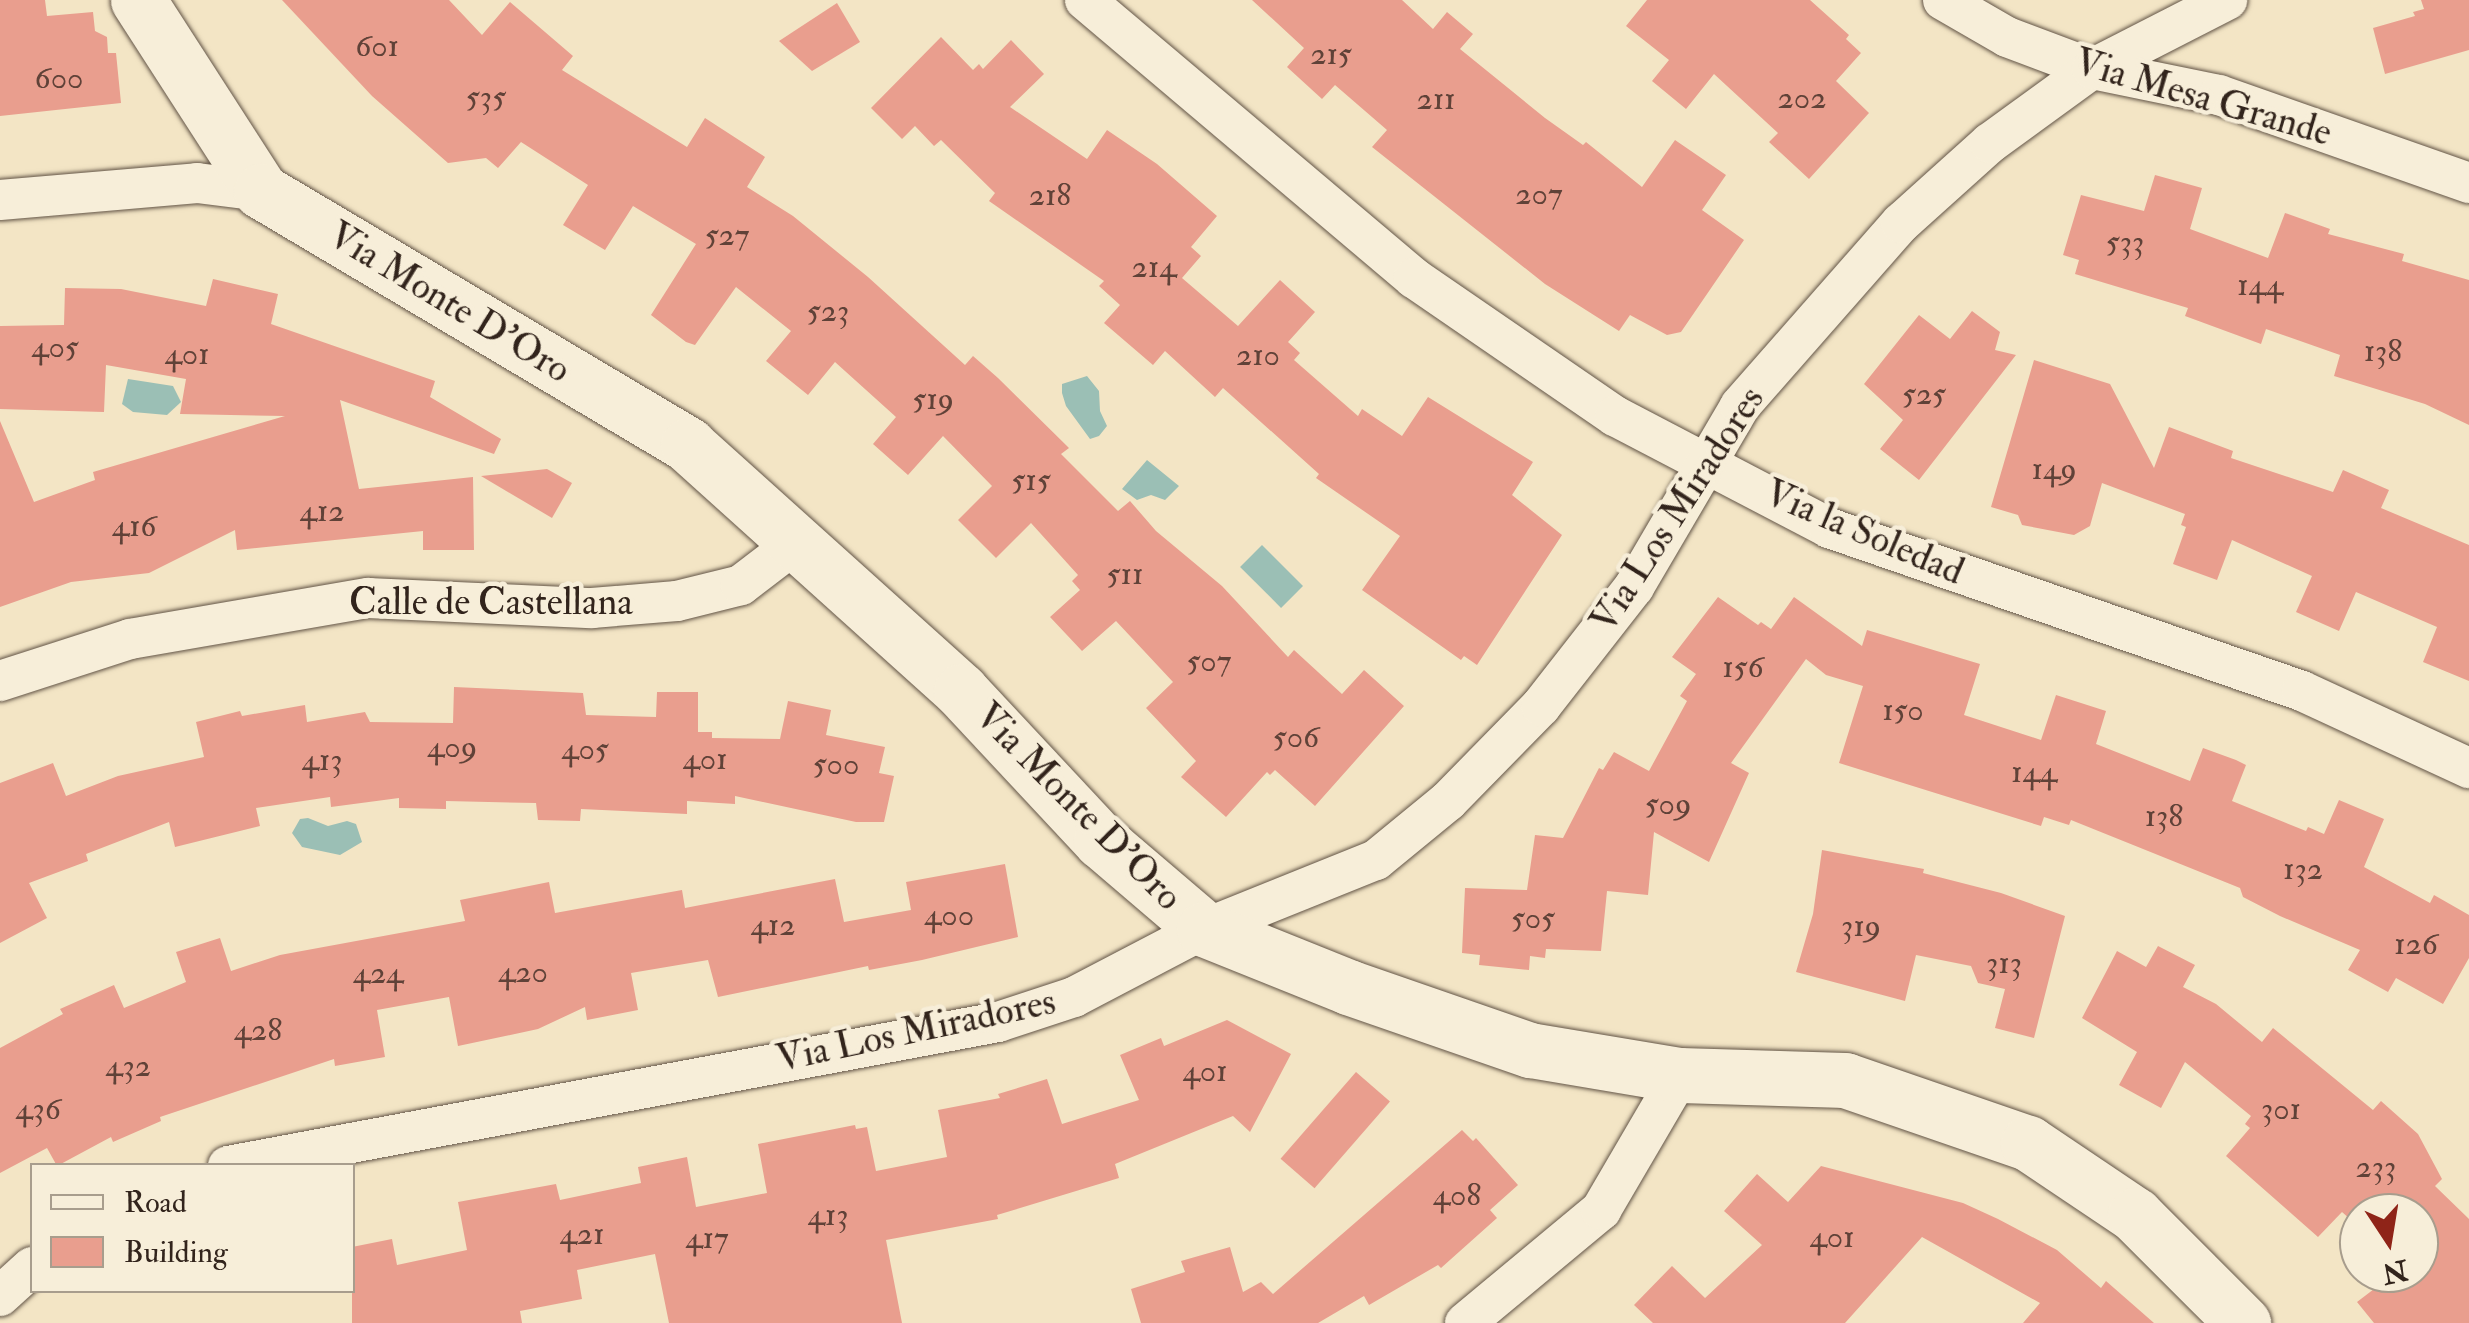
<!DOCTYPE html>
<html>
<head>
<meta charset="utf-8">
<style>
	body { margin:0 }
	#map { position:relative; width:2469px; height:1323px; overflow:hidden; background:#f3e5c5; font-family:"IM FELL Double Pica",serif }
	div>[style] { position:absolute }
	.water>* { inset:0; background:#9bbfb5; transform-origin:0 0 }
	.building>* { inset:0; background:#e99e8e; transform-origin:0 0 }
	.roads { filter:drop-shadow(0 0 2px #625446) drop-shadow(0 0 2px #625446) }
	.street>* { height:40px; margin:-20px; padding:0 20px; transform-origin:20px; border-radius:20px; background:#f7eed9 }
	.secondary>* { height:55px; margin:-27.5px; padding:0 27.5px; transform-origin:27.5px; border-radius:27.5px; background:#f7eed9 }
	span { translate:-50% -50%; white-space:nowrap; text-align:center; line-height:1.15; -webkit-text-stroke:9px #f7eed9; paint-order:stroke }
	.number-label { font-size:32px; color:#604238 }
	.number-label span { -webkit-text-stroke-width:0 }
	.street-label { font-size:38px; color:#32241c }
	.legend { position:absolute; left:30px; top:1163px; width:325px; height:130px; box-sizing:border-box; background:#f7eed9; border:2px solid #a89d8d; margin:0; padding:12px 18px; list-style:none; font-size:30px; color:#32241c }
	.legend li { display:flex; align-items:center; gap:20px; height:50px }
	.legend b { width:50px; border:2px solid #a89d8d }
	.north { position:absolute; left:2339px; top:1193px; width:100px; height:100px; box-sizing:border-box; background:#f7eed9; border:2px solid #a89d8d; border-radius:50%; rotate:168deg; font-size:28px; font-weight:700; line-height:40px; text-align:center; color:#32241c }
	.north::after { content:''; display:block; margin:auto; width:35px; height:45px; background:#8f2418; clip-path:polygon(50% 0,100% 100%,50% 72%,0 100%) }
</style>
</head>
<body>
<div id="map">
	<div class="water">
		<div style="clip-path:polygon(1087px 376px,1099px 391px,1100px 411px,1107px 426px,1099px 436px,1090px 439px,1066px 406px,1062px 393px,1062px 384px)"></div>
		<div style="clip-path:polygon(128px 379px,173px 386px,181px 402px,167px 415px,133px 412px,122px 404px)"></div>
		<div style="clip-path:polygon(1147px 460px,1179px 486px,1165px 500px,1151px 495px,1137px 500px,1122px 489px)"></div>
		<div style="left:1262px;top:545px;width:58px;height:31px;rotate:45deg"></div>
		<div style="clip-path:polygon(308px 818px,328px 826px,347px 821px,356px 824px,362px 842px,340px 855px,302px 847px,292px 833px,300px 819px)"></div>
	</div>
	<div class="building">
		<div style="clip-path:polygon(0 0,45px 0,47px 16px,93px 12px,95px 31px,107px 37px,108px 53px,116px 53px,121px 103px,0 116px)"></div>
		<div style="clip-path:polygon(282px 0,449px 0,482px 35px,510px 2px,573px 56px,562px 70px,687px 147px,705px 118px,765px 157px,747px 187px,793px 216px,868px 277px,965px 365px,973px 356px,998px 378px,1069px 448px,1061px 454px,1118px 511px,1130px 501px,1156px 531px,1222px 586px,1288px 657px,1294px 650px,1342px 694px,1364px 670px,1404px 706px,1315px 806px,1275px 770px,1270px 775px,1267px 772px,1226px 817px,1181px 777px,1196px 761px,1146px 708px,1173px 682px,1116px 621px,1082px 651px,1050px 617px,1080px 590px,1072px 581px,1078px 575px,1031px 523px,996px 558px,958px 520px,992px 486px,943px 436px,908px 475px,873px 444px,896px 417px,835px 362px,808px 395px,766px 361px,791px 331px,736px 287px,695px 345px,686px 342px,651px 315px,696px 244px,633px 206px,605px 250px,563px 225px,588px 185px,521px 142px,498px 168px,486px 158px,448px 163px,372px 96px)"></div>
		<div style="clip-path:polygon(1252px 0,1402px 0,1433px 29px,1447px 12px,1473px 34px,1460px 49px,1545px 118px,1583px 145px,1586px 142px,1642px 187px,1675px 140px,1726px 175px,1702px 210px,1744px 240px,1681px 332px,1667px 335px,1630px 315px,1619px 331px,1545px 284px,1372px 147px,1387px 130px,1335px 85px,1322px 99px,1287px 67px,1304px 48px)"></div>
		<div style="clip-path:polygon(1647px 0,1810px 0,1849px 35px,1846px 39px,1861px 53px,1836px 81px,1869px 113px,1809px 179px,1769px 142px,1778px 133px,1714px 74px,1686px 109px,1652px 81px,1669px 60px,1626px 26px)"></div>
		<div style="clip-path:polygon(2421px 0,2469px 0,2469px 50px,2385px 74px,2373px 28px,2415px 16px,2413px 12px,2424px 9px)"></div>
		<div style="clip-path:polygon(837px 3px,860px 42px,812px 71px,779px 41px)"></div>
		<div style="clip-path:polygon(941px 37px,973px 70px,979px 64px,983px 69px,1011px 40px,1044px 74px,1010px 107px,1087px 159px,1107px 130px,1157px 164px,1217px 216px,1191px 247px,1201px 256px,1182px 278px,1238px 326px,1280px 280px,1315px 312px,1288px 342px,1300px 353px,1294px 360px,1358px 416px,1362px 409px,1402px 436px,1428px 397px,1533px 462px,1512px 495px,1562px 535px,1477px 665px,1464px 656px,1461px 660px,1362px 590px,1400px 536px,1316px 478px,1319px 474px,1223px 388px,1215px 397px,1165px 351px,1153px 365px,1104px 323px,1120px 305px,1099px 286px,1104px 281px,989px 201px,995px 193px,941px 140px,934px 146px,915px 126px,902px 139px,871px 108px)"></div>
		<div style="clip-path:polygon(2155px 175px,2202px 188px,2190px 229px,2268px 258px,2285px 213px,2330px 229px,2328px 234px,2404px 254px,2402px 261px,2469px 280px,2469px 425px,2425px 404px,2334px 376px,2340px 355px,2266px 329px,2261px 344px,2185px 316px,2188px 308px,2075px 274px,2079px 260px,2063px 255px,2081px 195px,2144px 211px)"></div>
		<div style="clip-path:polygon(213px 279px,278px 294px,271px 324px,435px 381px,430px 397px,501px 439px,494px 454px,340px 400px,359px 489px,473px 477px,474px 550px,423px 550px,423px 531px,237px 550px,235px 530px,149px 573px,71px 582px,0 607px,0 421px,34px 502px,95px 480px,93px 472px,285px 416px,180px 414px,186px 379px,106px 365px,104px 412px,0 409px,0 326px,64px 325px,65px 288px,121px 289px,206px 306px)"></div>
		<div style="clip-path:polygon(1972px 311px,2000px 332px,1995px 350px,2016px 355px,1919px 480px,1880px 449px,1903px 420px,1864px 384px,1919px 315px,1950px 339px)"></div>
		<div style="clip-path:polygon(2034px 360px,2110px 384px,2154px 468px,2169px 427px,2233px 451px,2231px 458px,2333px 492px,2343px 470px,2389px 490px,2381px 508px,2469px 545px,2469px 681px,2423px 662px,2437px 627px,2356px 592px,2339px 631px,2296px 612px,2312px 576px,2232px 540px,2217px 580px,2173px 564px,2186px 527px,2181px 525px,2185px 514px,2102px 483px,2090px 526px,2074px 535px,2022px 525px,2018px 515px,1991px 507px)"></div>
		<div style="clip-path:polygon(547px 469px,572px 483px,552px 518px,481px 476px)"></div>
		<div style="clip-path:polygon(1718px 597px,1758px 625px,1761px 622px,1771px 629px,1794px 597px,1862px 646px,1867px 630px,1980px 664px,1964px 715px,2041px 740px,2056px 695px,2106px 711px,2096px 744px,2190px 781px,2203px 748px,2236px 760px,2246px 765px,2232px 801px,2306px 831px,2308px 827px,2324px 834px,2339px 800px,2384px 819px,2364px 867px,2430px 903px,2434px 895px,2469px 915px,2469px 958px,2443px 1004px,2396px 978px,2388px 992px,2348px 970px,2360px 950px,2280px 916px,2243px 897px,2240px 888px,2071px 820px,2069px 825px,2044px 817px,2041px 826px,1839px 763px,1863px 686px,1826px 675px,1806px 659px,1731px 763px,1749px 773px,1709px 862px,1654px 832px,1648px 895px,1607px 891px,1601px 951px,1546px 949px,1545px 958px,1530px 956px,1529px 970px,1479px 965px,1480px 955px,1462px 953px,1465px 888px,1527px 890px,1535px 835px,1563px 838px,1599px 768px,1603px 770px,1614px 752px,1649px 771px,1687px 701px,1680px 696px,1696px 674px,1672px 657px)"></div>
		<div style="clip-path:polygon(454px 687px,583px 693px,586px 715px,656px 717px,657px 692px,698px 692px,698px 732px,712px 732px,712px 738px,780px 739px,788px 701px,831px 710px,826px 735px,885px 747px,879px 773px,894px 776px,884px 822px,856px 822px,735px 796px,735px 804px,687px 801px,687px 814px,581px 809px,580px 821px,538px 820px,536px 803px,446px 801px,446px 809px,399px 808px,399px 798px,331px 807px,330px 797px,256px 808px,260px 826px,175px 847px,169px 822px,86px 854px,88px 861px,29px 883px,47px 918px,0 943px,0 783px,53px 763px,66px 796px,118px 776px,204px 757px,196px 722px,240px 711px,242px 716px,305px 705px,307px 722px,365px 712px,370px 722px,453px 723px)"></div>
		<div style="clip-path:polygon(1822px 850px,1924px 869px,1923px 873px,2001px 893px,2065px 916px,2034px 1038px,1995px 1028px,2005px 989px,1978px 983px,1971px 966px,1916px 955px,1905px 1001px,1796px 972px,1813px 914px)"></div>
		<div style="clip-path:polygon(1005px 864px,1018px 937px,922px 960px,869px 970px,868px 966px,718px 997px,708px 960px,631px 973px,638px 1010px,587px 1020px,585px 1007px,538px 1029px,458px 1046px,449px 997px,377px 1010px,385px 1057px,335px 1066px,334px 1059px,160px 1117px,161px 1121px,113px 1142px,111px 1137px,57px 1166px,47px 1148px,0 1173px,0 1048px,63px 1014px,60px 1009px,114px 985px,124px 1008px,186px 982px,176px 952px,220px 938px,231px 971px,280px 955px,465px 921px,460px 900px,549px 882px,555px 913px,682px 890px,685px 908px,835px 879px,844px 922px,911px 910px,906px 882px)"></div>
		<div style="clip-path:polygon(2158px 946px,2195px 965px,2183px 987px,2216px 1004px,2262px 1042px,2273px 1028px,2373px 1110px,2381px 1101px,2418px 1134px,2442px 1179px,2435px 1186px,2469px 1219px,2469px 1323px,2374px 1323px,2357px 1302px,2395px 1273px,2419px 1273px,2419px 1213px,2359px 1213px,2359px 1227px,2342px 1212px,2318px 1237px,2226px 1156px,2250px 1128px,2245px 1124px,2251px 1116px,2185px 1062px,2161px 1108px,2119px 1085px,2137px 1052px,2082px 1018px,2117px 951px,2146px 967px)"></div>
		<div style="clip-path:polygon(1227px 1020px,1291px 1054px,1250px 1132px,1233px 1116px,1115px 1164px,1119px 1178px,997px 1215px,998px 1219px,886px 1240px,902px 1323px,669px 1323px,655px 1254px,577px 1270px,582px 1299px,520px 1311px,522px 1323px,352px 1323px,352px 1247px,392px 1239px,397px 1265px,467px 1250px,458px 1202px,556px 1184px,560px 1200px,641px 1183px,638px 1167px,687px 1157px,696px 1207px,767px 1193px,758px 1144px,855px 1125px,856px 1129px,867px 1127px,876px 1171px,947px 1157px,938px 1110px,1000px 1098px,998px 1094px,1047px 1079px,1062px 1124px,1139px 1100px,1120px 1055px,1161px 1038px,1164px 1046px)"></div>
		<div style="left:1356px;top:1072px;width:45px;height:115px;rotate:41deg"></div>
		<div style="clip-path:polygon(1462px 1130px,1473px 1141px,1476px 1138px,1518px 1185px,1490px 1210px,1497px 1218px,1441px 1268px,1438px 1265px,1369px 1305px,1364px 1296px,1318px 1323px,1141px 1323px,1131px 1289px,1185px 1272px,1181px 1261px,1230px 1247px,1243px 1292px,1261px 1282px,1273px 1294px)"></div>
		<div style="clip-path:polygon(1821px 1166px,1963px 1203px,1998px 1219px,2057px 1250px,2101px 1288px,2106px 1281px,2154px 1323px,2023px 1323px,2040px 1303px,1922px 1237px,1845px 1323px,1653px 1323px,1634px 1305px,1672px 1266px,1705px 1298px,1762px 1245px,1724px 1211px,1757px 1174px,1788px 1202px)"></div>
	</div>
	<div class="roads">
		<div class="street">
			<div style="left:1085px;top:0;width:431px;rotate:40.2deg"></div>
			<div style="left:1414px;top:278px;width:244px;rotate:34.5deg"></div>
			<div style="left:1615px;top:416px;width:242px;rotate:27.6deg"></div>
			<div style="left:1829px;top:528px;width:500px;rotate:19.01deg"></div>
			<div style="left:2302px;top:691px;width:184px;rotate:24.8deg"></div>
			<div style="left:1943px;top:0;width:74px;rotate:30deg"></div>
			<div style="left:2007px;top:37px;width:91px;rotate:20.6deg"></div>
			<div style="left:2092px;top:69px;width:130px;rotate:11.6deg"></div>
			<div style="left:2219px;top:95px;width:265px;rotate:19.4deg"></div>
			<div style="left:0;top:200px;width:198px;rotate:-4.9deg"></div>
			<div style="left:197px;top:183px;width:64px;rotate:7.1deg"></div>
			<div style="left:0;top:681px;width:137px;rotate:-17.9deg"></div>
			<div style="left:130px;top:639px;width:242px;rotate:-9.8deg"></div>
			<div style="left:368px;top:598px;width:224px;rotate:2.6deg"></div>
			<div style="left:592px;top:608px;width:85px;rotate:-4.7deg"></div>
			<div style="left:677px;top:601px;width:66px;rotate:-14deg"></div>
			<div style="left:741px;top:585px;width:69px;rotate:-37.4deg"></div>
			<div style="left:228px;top:1166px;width:783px;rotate:-10.59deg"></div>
			<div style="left:998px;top:1022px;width:80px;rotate:-18.2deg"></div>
			<div style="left:1074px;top:997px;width:147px;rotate:-27.6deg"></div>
			<div style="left:1204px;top:929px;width:185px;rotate:-21.9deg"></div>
			<div style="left:1376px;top:860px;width:93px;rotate:-39.3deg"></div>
			<div style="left:1448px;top:801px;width:133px;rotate:-45.6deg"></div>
			<div style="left:1541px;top:706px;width:151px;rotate:-52deg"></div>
			<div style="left:1634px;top:587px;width:210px;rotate:-59.6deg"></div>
			<div style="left:1740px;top:406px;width:244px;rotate:-48.7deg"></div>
			<div style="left:1901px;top:223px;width:120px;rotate:-42deg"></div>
			<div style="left:1990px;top:143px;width:126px;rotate:-36deg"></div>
			<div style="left:2092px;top:69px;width:152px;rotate:-27.1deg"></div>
			<div style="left:0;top:1296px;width:43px;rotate:-42.2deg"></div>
			<div style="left:1465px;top:1323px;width:177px;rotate:-39.7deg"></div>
			<div style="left:1601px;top:1210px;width:156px;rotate:-59.7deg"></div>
		</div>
		<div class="secondary">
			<div style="left:138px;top:0;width:227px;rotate:57.2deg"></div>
			<div style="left:261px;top:191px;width:497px;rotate:30.7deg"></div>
			<div style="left:688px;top:445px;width:367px;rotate:42deg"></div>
			<div style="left:961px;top:691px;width:205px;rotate:47deg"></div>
			<div style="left:1101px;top:841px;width:135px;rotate:40.5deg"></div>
			<div style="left:1204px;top:929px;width:155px;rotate:21.9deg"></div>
			<div style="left:1348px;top:987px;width:193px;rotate:19.1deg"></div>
			<div style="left:1530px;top:1050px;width:152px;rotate:9.5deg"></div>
			<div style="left:1680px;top:1075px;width:165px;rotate:1.7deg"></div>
			<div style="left:1845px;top:1080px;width:194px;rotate:19deg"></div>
			<div style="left:2028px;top:1143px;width:129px;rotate:33.9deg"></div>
			<div style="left:2135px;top:1215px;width:153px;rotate:45deg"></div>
		</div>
	</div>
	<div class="number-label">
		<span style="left:377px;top:46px">601</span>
		<span style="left:1331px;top:54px">215</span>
		<span style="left:59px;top:78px">600</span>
		<span style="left:486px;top:97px">535</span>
		<span style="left:1802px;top:98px">202</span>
		<span style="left:1436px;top:99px">211</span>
		<span style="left:1539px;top:194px">207</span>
		<span style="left:1050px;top:195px">218</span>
		<span style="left:727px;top:235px">527</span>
		<span style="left:2125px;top:242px">533</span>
		<span style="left:1154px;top:267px">214</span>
		<span style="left:2260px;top:285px">144</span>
		<span style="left:828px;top:311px">523</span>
		<span style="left:55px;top:347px">405</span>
		<span style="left:2383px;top:351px">138</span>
		<span style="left:187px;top:354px">401</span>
		<span style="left:1258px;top:355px">210</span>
		<span style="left:1924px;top:394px">525</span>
		<span style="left:933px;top:399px">519</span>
		<span style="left:2054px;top:469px">149</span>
		<span style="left:1031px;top:480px">515</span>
		<span style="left:322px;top:511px">412</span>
		<span style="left:134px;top:526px">416</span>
		<span style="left:1125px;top:574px">511</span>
		<span style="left:1209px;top:661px">507</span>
		<span style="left:1743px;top:667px">156</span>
		<span style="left:1903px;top:710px">150</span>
		<span style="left:1296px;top:737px">506</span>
		<span style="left:452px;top:747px">409</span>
		<span style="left:585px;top:749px">405</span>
		<span style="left:705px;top:759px">401</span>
		<span style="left:322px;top:760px">413</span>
		<span style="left:836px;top:764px">500</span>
		<span style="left:2034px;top:772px">144</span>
		<span style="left:1668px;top:804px">509</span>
		<span style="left:2164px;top:816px">138</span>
		<span style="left:2303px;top:869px">132</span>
		<span style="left:949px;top:915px">400</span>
		<span style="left:1533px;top:918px">505</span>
		<span style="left:773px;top:925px">412</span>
		<span style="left:1861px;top:926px">319</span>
		<span style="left:2416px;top:944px">126</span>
		<span style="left:2004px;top:963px">313</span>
		<span style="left:523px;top:972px">420</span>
		<span style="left:378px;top:973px">424</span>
		<span style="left:258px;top:1030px">428</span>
		<span style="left:128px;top:1066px">432</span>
		<span style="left:1205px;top:1071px">401</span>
		<span style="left:38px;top:1109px">436</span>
		<span style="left:2281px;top:1109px">301</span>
		<span style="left:2376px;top:1167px">233</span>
		<span style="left:1457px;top:1195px">408</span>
		<span style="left:828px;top:1215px">413</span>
		<span style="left:582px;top:1234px">421</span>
		<span style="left:1832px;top:1237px">401</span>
		<span style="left:707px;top:1238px">417</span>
	</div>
	<div class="street-label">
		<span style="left:2203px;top:98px;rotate:16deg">Via Mesa Grande</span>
		<span style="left:449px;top:303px;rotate:31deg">Via Monte D'Oro</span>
		<span style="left:1678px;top:510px;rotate:-57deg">Via Los Miradores</span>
		<span style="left:1864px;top:533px;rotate:23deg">Via la Soledad</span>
		<span style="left:491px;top:603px">Calle de Castellana</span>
		<span style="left:1078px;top:807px;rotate:45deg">Via Monte D'Oro</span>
		<span style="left:916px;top:1031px;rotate:-12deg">Via Los Miradores</span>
	</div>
	<ul class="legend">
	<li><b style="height:12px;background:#f7eed9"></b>Road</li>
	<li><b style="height:28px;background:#e99e8e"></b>Building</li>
	</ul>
	<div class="north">N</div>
</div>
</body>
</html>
